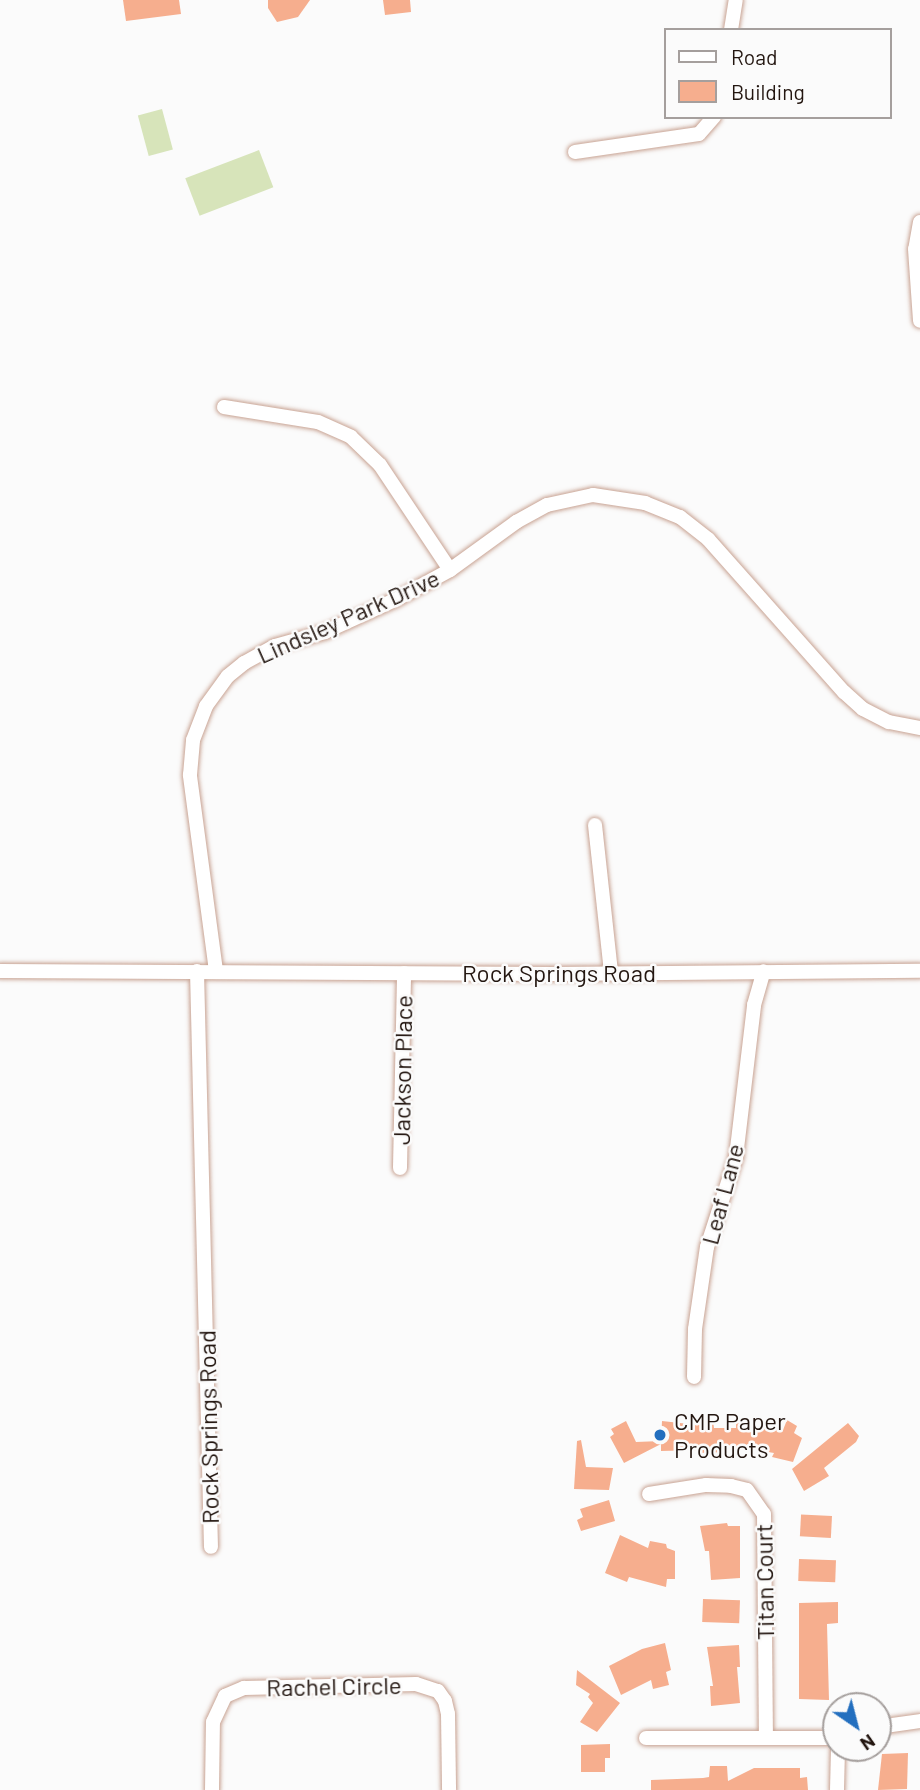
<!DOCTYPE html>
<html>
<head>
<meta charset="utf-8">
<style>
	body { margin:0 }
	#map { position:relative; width:920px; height:1790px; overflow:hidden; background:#fbfbfb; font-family:Barlow,sans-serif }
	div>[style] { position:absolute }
	.green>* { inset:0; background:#d7e4ba; transform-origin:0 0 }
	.building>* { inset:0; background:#f6ae8e; transform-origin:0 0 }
	.roads { filter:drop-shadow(0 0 2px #c8a393) drop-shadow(0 0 2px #c8a393) }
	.minor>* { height:14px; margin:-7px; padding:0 7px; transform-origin:7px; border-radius:7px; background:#fff }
	.dots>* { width:19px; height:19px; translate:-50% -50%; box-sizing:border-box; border:4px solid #fbfbfb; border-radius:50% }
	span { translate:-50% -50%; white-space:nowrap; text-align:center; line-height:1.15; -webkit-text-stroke:5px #fbfbfb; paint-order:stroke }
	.street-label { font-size:24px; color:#231610 }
	.poi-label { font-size:24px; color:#231610 }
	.left { translate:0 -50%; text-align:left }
	.legend { position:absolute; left:664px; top:28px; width:228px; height:91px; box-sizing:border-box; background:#fbfbfb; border:2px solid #a59f9d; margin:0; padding:9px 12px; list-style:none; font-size:21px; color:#231610 }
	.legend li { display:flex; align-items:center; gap:14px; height:35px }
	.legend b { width:35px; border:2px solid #a59f9d }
	.north { position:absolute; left:822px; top:1692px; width:70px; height:70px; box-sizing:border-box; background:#fbfbfb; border:2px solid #a59f9d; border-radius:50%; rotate:145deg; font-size:19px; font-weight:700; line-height:28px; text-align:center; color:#231610 }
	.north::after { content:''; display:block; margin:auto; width:24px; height:32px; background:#236fbf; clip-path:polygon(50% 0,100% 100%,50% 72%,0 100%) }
</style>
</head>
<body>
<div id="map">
	<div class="green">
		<div style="left:162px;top:109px;width:42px;height:25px;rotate:75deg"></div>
		<div style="left:259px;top:150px;width:40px;height:79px;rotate:69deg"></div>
	</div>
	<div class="building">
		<div style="clip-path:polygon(123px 0,179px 0,181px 14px,126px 21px)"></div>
		<div style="clip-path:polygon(268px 0,310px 0,298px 17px,277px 22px,268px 8px)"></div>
		<div style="clip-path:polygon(383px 0,410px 0,411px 12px,385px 15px)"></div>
		<div style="clip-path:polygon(713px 1420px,714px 1428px,736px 1428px,736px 1423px,752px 1423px,752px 1428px,783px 1430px,787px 1420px,797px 1426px,794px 1433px,802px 1438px,793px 1462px,772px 1457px,774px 1453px,728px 1445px,727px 1452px,699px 1453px,699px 1450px,661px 1451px,661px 1444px,624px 1463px,610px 1437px,614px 1434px,611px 1429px,626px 1421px,636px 1442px,661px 1441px,662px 1421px,698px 1425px,698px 1421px)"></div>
		<div style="clip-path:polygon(848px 1423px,859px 1436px,856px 1442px,824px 1468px,829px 1476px,804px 1491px,792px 1469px)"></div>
		<div style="clip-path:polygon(581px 1440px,586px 1467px,613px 1468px,609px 1490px,574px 1489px,577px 1441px)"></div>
		<div style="clip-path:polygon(609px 1500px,615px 1521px,581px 1531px,577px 1520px,583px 1517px,580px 1509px)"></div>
		<div style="left:832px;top:1516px;width:22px;height:31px;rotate:93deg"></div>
		<div style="clip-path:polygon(727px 1523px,728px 1526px,740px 1526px,740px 1578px,711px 1580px,709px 1551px,705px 1551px,700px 1526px)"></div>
		<div style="clip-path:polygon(620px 1535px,648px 1548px,650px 1541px,666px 1544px,667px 1548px,675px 1551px,675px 1579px,667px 1579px,666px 1587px,629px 1577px,627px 1582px,605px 1573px)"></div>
		<div style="left:799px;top:1559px;width:37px;height:22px;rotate:2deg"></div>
		<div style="left:703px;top:1599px;width:37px;height:23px;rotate:2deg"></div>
		<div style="clip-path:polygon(838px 1602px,838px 1623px,827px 1624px,829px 1700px,799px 1699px,799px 1603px)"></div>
		<div style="clip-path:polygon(665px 1643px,671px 1670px,666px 1672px,669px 1685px,653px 1689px,651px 1680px,621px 1695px,609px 1666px,642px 1649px)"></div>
		<div style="clip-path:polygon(739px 1645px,740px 1667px,737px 1667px,740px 1703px,711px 1706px,710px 1686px,713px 1686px,707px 1647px)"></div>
		<div style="clip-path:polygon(577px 1670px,620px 1703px,597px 1732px,580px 1722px,593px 1703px,588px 1697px,590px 1694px,576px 1685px)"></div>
		<div style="clip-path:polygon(610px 1744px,610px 1758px,605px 1758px,605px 1772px,581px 1772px,581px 1745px)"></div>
		<div style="clip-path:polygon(908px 1753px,907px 1789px,878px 1790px,882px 1754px)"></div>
		<div style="clip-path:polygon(710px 1766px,727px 1766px,728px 1781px,754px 1768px,800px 1768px,800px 1778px,807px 1777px,808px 1790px,651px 1790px,651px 1780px,703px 1778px,709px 1777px)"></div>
	</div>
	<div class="roads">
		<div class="minor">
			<div style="left:731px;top:30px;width:30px;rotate:-81deg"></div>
			<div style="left:575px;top:152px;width:125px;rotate:-8.3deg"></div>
			<div style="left:699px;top:134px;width:23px;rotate:-49deg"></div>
			<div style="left:920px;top:222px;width:27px;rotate:100deg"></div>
			<div style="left:915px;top:249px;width:72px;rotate:86deg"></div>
			<div style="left:224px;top:407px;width:95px;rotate:9.1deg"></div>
			<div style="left:318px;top:422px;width:36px;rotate:24deg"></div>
			<div style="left:351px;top:437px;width:40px;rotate:44deg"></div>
			<div style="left:380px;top:465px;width:126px;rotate:56.3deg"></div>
			<div style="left:595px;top:825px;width:149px;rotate:83.8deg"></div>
			<div style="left:0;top:971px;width:555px;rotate:0.31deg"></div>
			<div style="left:555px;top:974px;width:365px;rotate:-0.5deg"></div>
			<div style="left:197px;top:971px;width:576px;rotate:88.61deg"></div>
			<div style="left:216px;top:971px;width:198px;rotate:-97.6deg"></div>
			<div style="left:190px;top:775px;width:35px;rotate:-85deg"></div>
			<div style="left:193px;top:740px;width:36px;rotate:-69deg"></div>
			<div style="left:206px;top:706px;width:37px;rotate:-54deg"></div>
			<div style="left:228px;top:676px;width:21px;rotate:-39deg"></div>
			<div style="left:244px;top:663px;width:35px;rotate:-29deg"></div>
			<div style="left:275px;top:646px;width:52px;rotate:-15.6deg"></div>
			<div style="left:325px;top:632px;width:77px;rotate:-24.6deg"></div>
			<div style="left:395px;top:600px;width:63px;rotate:-28.6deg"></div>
			<div style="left:450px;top:570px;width:82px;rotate:-36deg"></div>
			<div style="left:516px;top:522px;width:35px;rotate:-29deg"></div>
			<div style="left:547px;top:505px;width:47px;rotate:-12.3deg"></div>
			<div style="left:593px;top:495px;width:53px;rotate:8.7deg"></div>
			<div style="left:645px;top:503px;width:38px;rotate:22deg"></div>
			<div style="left:680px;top:517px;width:36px;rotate:38deg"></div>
			<div style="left:708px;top:539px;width:205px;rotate:48.4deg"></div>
			<div style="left:844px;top:692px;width:25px;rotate:42deg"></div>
			<div style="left:863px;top:709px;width:29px;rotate:27deg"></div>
			<div style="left:889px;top:722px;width:32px;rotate:11deg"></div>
			<div style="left:400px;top:1168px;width:195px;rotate:-88.8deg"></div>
			<div style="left:694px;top:1377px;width:48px;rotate:-88.8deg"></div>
			<div style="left:695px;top:1329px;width:83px;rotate:-81.7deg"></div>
			<div style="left:707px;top:1247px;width:95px;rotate:-72.1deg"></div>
			<div style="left:736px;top:1157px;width:153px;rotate:-83.2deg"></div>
			<div style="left:754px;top:1005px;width:35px;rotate:-74deg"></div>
			<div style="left:649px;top:1494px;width:58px;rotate:-9deg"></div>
			<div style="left:706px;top:1485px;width:25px;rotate:2deg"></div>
			<div style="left:731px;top:1486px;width:16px;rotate:14deg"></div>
			<div style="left:747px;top:1490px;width:29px;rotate:55deg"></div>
			<div style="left:764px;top:1514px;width:223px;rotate:89.5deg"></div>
			<div style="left:878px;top:1727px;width:42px;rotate:-8.1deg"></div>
			<div style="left:646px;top:1738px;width:190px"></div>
			<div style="left:212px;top:1790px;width:68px;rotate:-89.2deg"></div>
			<div style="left:213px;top:1722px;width:29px;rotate:-65deg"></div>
			<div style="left:225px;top:1696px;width:21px;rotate:-23deg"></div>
			<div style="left:244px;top:1688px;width:172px;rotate:-1.3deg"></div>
			<div style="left:416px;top:1684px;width:23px;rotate:18deg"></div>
			<div style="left:438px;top:1691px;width:12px;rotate:55deg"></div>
			<div style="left:445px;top:1701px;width:13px;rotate:77deg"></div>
			<div style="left:448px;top:1714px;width:76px;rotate:89.2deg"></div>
			<div style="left:837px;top:1790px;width:42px;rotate:-88.6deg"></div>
		</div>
	</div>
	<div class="dots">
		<div style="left:660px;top:1435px;background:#236fbf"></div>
	</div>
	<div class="street-label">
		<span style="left:348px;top:616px;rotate:-24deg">Lindsley Park Drive</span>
		<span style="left:559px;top:973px">Rock Springs Road</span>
		<span style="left:402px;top:1070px;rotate:-89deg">Jackson Place</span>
		<span style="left:722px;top:1194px;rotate:-75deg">Leaf Lane</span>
		<span style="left:208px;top:1427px;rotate:-91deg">Rock Springs Road</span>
		<span style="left:764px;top:1582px;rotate:-91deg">Titan Court</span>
		<span style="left:334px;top:1686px;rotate:-1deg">Rachel Circle</span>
	</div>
	<div class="poi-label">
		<span class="left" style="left:674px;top:1435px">CMP Paper<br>Products</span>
	</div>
	<ul class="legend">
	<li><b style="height:9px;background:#fff"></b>Road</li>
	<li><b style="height:19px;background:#f6ae8e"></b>Building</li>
	</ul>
	<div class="north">N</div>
</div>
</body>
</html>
